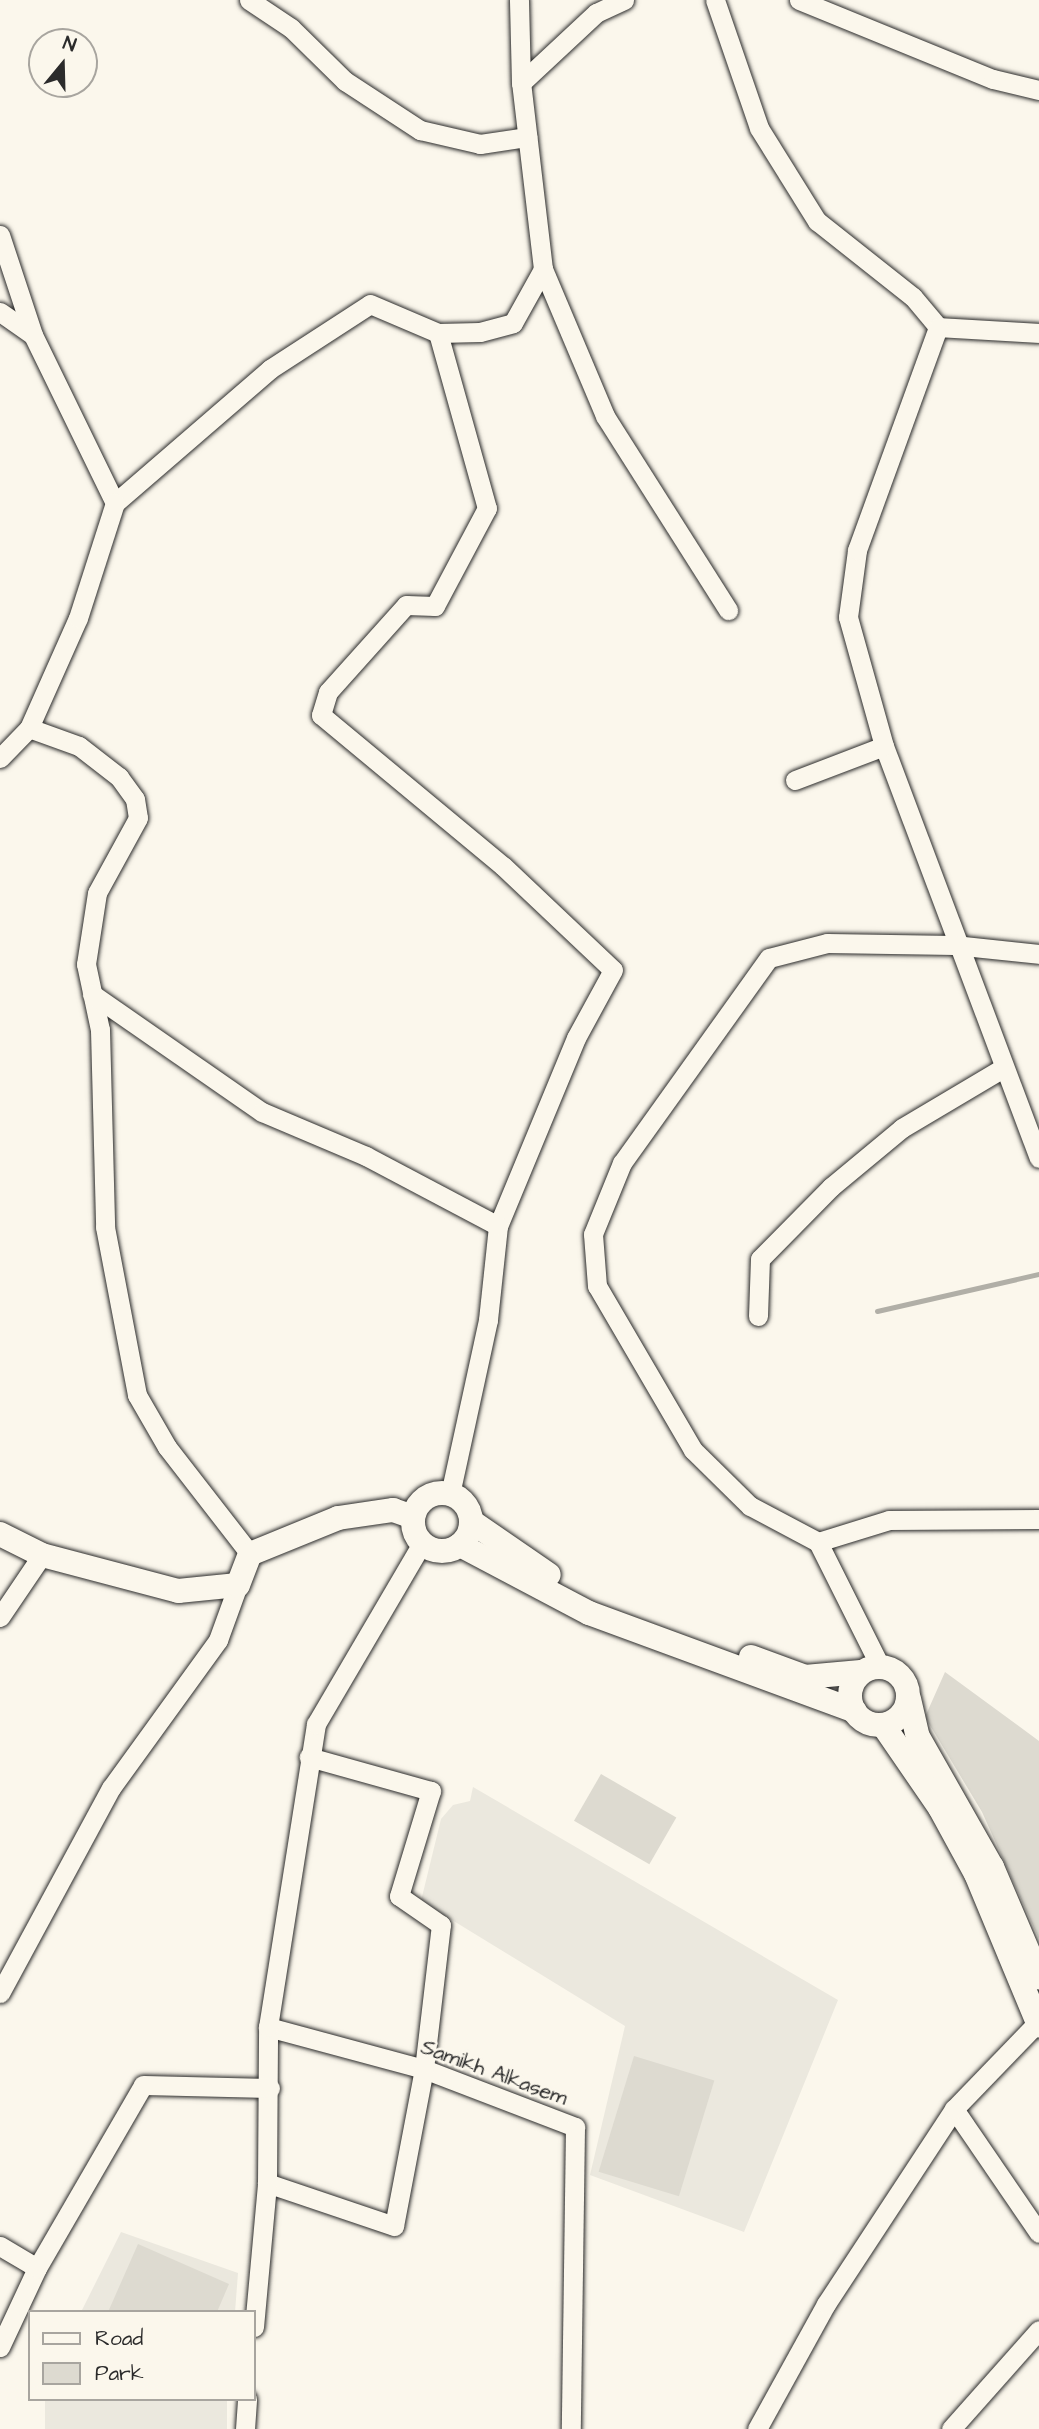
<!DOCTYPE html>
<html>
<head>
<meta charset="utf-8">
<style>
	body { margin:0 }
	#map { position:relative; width:1039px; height:2429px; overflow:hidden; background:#fbf7ec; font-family:"Architects Daughter",sans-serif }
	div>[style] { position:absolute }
	.built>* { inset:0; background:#ebe8de; transform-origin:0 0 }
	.green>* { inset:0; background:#dddad0; transform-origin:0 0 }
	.stream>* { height:5px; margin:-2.5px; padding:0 2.5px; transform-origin:2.5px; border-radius:2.5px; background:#b1afa7 }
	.roads { filter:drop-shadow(0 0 2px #2b2b2b) drop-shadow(0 0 2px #2b2b2b) }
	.minor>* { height:19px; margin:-9.5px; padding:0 9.5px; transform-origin:9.5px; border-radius:9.5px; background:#fbf7ec }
	.tertiary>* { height:24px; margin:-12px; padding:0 12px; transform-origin:12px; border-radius:12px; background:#fbf7ec }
	.tertiary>.ring { margin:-12px; padding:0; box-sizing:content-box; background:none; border:24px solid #fbf7ec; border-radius:50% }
	span { translate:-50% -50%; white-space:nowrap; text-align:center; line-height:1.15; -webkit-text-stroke:5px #fbf7ec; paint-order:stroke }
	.street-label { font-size:21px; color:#2b2b2b }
	.legend { position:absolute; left:28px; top:2310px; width:228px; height:91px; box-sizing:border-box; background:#fbf7ec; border:2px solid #a8a59f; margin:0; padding:9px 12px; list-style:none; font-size:21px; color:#2b2b2b }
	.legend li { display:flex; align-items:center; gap:14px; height:35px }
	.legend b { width:35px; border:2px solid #a8a59f }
	.north { position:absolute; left:28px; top:28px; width:70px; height:70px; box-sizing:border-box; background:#fbf7ec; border:2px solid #a8a59f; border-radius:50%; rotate:19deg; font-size:19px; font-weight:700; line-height:28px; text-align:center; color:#2b2b2b }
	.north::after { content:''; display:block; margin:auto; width:24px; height:32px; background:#2b2b2b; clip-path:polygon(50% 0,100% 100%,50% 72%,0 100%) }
</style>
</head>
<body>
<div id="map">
	<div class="built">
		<div style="clip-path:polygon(473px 1787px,838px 2000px,744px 2232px,590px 2175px,625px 2026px,421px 1901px,441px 1819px,453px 1805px,470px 1801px)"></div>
		<div style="clip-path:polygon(121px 2232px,238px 2273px,235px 2312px,81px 2312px)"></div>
		<div style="left:45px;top:2399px;width:182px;height:32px"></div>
	</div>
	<div class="green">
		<div style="clip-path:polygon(945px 1672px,1039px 1741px,1039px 1939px,982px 1812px,925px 1717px)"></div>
		<div style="left:601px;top:1774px;width:87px;height:54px;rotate:30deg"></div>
		<div style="left:634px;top:2056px;width:84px;height:121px;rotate:17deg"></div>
		<div style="clip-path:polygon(138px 2244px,229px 2284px,217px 2312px,108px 2312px)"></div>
	</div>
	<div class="stream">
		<div style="left:877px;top:1311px;width:166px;rotate:-12.9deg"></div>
	</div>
	<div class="roads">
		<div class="minor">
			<div style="left:249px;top:0;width:50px;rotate:33.7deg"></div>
			<div style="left:291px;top:28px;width:76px;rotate:44.5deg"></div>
			<div style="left:345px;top:81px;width:90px;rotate:33.2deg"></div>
			<div style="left:420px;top:130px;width:62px;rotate:13.1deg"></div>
			<div style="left:480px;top:144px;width:48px;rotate:-8.5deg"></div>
			<div style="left:715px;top:0;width:135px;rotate:71deg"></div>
			<div style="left:759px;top:128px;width:110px;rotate:58.1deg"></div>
			<div style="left:817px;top:221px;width:122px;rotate:38.4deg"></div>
			<div style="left:913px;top:297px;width:39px;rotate:50deg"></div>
			<div style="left:938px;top:327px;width:101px;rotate:3.4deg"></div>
			<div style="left:799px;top:0;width:209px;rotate:22.2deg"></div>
			<div style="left:993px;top:79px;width:47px;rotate:13.4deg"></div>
			<div style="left:521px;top:83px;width:103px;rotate:-43deg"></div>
			<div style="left:596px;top:13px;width:31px;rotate:-25deg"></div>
			<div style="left:0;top:235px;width:105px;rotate:71.7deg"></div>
			<div style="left:543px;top:269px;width:160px;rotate:67.1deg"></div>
			<div style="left:605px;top:416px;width:230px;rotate:57.6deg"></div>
			<div style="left:0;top:312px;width:40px;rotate:34.9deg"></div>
			<div style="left:33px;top:335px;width:187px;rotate:64deg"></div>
			<div style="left:115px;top:503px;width:205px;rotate:-40.8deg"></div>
			<div style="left:270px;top:369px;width:119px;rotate:-33deg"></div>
			<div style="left:370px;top:304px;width:74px;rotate:23.1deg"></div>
			<div style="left:438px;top:333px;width:42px;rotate:-1.4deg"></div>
			<div style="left:480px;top:332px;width:34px;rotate:-15deg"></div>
			<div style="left:513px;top:323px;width:62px;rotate:-60.9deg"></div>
			<div style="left:543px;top:269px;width:187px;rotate:-96.7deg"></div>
			<div style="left:521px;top:83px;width:83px;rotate:-91.4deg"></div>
			<div style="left:438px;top:333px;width:182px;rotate:74.4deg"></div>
			<div style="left:487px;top:508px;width:111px;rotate:118deg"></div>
			<div style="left:435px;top:606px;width:29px;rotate:-178deg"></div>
			<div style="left:406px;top:605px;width:117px;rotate:131.9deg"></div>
			<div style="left:328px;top:692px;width:24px;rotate:107deg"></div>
			<div style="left:321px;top:715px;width:236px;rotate:39.7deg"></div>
			<div style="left:503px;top:866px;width:151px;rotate:43.4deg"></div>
			<div style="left:613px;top:970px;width:77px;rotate:118.6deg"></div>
			<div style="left:576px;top:1038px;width:204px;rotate:112.5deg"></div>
			<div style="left:498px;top:1226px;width:95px;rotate:96.1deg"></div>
			<div style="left:488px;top:1320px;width:178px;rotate:102.3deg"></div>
			<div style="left:29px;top:728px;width:53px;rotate:19.8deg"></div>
			<div style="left:79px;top:746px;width:51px;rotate:37.8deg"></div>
			<div style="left:119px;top:777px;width:27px;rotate:54deg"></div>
			<div style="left:135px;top:799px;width:19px;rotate:81deg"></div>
			<div style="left:138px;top:818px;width:85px;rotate:118.7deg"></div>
			<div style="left:97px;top:893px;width:72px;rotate:98.8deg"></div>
			<div style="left:86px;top:964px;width:67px;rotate:78deg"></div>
			<div style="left:100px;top:1030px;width:197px;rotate:88.5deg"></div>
			<div style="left:105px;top:1227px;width:171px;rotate:79.2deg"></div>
			<div style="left:137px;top:1395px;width:60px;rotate:60deg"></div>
			<div style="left:167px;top:1447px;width:135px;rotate:52.2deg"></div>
			<div style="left:884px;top:746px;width:440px;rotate:69.4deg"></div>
			<div style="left:0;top:758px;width:42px;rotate:-46deg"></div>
			<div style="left:29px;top:728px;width:120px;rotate:-66deg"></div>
			<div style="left:78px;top:618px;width:121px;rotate:-72.2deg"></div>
			<div style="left:795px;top:780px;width:95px;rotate:-20.9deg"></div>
			<div style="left:884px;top:746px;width:134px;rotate:-105.6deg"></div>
			<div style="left:848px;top:617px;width:68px;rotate:-82.3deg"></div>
			<div style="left:857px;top:550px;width:237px;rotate:-70deg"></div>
			<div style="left:92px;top:994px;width:207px;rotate:34.8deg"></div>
			<div style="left:262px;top:1112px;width:113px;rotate:22.9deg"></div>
			<div style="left:366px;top:1156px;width:149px;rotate:27.9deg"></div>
			<div style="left:758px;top:1316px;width:57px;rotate:-88deg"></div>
			<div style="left:760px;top:1259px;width:101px;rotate:-45.4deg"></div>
			<div style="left:831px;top:1187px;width:92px;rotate:-39.7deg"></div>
			<div style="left:902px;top:1128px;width:117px;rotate:-30.7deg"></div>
			<div style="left:818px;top:1542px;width:74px;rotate:-17.2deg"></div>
			<div style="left:889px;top:1520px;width:150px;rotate:-0.4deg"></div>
			<div style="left:0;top:1617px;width:75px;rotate:-55.9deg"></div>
			<div style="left:880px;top:1666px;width:139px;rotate:-116.6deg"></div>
			<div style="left:818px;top:1542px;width:77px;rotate:-152.1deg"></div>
			<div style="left:750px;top:1506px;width:80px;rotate:-135.5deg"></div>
			<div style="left:693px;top:1450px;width:190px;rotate:-120.3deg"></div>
			<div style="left:597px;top:1286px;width:52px;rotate:-94.4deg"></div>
			<div style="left:593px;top:1234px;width:77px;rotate:-67.8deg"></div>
			<div style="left:622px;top:1163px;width:252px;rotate:-54.4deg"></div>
			<div style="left:769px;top:958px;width:60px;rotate:-14.5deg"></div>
			<div style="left:827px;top:943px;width:127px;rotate:0.9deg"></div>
			<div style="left:954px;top:945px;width:85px;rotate:6deg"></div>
			<div style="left:0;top:1993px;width:233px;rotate:-61.6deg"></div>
			<div style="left:111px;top:1788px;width:183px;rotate:-54.1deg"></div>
			<div style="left:218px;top:1640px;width:59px;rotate:-70deg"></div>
			<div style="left:268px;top:2027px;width:162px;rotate:15.1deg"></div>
			<div style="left:424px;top:2069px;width:162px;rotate:21deg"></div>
			<div style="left:575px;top:2127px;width:302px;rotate:90.8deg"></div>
			<div style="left:954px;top:2109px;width:150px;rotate:55.6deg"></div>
			<div style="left:267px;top:2183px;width:134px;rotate:18.7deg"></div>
			<div style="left:394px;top:2226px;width:160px;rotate:-79.2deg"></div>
			<div style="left:424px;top:2069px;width:145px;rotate:-83.3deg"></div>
			<div style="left:441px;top:1925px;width:51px;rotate:-145.4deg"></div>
			<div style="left:399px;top:1896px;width:110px;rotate:-73.1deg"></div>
			<div style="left:431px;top:1791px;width:127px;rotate:-164.4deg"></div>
			<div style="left:0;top:2246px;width:43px;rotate:30.7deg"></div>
			<div style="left:254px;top:2327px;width:145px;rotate:-84.8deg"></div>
			<div style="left:267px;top:2183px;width:156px;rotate:-89.6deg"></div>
			<div style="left:268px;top:2027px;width:307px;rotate:-81deg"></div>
			<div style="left:316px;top:1724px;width:210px;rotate:-59.6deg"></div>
			<div style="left:0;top:2347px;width:87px;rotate:-64.9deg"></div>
			<div style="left:37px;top:2268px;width:211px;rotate:-59.9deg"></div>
			<div style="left:143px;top:2085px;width:127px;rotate:1.4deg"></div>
			<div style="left:245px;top:2429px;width:30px;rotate:-86deg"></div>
			<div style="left:757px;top:2429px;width:143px;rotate:-61.1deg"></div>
			<div style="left:826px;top:2304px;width:233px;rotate:-56.7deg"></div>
			<div style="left:954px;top:2109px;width:120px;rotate:-46deg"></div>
			<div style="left:951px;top:2429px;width:132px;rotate:-48.4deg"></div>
		</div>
		<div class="tertiary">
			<div class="ring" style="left:413px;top:1493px;width:34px;height:34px"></div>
			<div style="left:472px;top:1522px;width:93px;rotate:34.5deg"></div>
			<div style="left:0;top:1534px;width:47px;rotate:26.6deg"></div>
			<div style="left:42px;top:1555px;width:141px;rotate:14.8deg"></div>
			<div style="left:178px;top:1591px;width:60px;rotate:-5.7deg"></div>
			<div style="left:238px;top:1585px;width:33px;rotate:-69deg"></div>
			<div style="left:250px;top:1554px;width:95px;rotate:-22.2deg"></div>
			<div style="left:338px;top:1518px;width:56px;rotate:-8.3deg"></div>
			<div style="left:393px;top:1510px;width:21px;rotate:19deg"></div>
			<div style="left:460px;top:1545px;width:146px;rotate:27.8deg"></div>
			<div style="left:589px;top:1613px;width:283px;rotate:20.2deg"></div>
			<div style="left:751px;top:1657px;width:58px;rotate:20.3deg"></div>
			<div style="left:805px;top:1677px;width:56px;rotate:-5.1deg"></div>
			<div class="ring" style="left:850px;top:1667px;width:34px;height:34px"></div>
			<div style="left:909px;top:1699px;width:39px;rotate:77deg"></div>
			<div style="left:918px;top:1737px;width:150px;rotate:60.4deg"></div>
			<div style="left:992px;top:1867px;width:120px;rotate:66.9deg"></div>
			<div style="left:883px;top:1725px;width:101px;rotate:55.5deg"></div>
			<div style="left:940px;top:1808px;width:75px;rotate:61.4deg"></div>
			<div style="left:976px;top:1874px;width:164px;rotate:67.4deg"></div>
		</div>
	</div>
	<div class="street-label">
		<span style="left:494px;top:2073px;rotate:20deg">Samikh Alkasem</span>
	</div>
	<ul class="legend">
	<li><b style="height:9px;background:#fbf7ec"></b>Road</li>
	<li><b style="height:19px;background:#dddad0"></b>Park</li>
	</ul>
	<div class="north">N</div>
</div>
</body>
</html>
